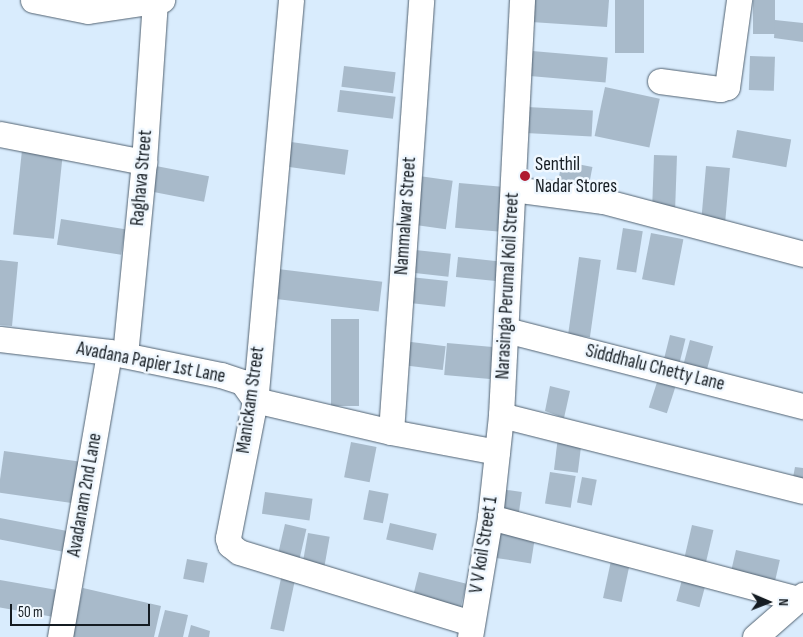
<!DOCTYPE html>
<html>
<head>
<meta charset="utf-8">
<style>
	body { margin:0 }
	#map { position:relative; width:803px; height:637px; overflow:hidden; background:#d9ecfd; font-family:"Sofia Sans Condensed",sans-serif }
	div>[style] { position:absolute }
	.building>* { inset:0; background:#a8baca; transform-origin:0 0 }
	.roads { filter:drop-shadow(0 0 1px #536372) drop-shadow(0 0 1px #536372) }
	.minor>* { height:25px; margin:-12.5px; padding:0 12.5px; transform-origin:12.5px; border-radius:12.5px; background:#fff }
	.dots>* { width:14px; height:14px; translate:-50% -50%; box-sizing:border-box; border:2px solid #f0f8ff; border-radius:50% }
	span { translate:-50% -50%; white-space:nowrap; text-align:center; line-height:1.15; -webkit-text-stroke:5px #f0f8ff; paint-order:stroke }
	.poi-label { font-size:19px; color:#151c22 }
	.left { translate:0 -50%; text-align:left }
	.street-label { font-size:19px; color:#151c22 }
	.north { position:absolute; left:743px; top:577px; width:50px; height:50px; -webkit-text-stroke:4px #f0f8ff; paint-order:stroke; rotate:91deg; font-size:14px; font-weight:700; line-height:20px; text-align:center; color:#151c22 }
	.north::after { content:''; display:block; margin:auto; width:18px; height:22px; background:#151c22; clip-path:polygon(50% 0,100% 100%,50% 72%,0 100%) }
	.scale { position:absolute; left:10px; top:604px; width:140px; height:22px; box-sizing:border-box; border:2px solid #151c22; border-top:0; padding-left:6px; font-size:15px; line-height:18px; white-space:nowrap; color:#151c22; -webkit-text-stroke:4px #f0f8ff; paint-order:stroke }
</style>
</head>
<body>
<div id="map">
	<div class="building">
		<div style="clip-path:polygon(532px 0,609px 0,607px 27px,531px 22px)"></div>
		<div style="left:615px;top:0;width:29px;height:53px"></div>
		<div style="left:753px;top:0;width:22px;height:34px"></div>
		<div style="clip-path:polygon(775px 20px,803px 23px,803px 42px,774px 38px)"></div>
		<div style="left:532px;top:51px;width:76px;height:25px;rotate:5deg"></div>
		<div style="left:750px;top:56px;width:25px;height:34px;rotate:2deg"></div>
		<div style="left:344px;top:66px;width:52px;height:21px;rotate:7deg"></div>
		<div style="left:605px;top:87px;width:56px;height:50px;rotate:12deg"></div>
		<div style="left:340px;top:90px;width:56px;height:22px;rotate:7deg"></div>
		<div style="left:527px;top:107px;width:66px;height:26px;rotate:3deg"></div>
		<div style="left:737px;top:130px;width:55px;height:28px;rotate:10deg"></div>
		<div style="left:291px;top:142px;width:58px;height:25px;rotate:8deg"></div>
		<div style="left:22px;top:150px;width:41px;height:85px;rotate:6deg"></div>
		<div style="left:654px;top:155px;width:23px;height:57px;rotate:2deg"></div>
		<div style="left:562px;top:161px;width:31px;height:28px;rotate:11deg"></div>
		<div style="left:156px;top:166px;width:54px;height:26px;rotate:11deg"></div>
		<div style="left:706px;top:166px;width:24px;height:57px;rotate:5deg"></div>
		<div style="left:419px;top:176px;width:34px;height:49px;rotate:8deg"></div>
		<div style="left:459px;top:183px;width:43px;height:45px;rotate:5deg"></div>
		<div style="left:61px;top:219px;width:65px;height:26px;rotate:9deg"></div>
		<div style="left:623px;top:228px;width:20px;height:42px;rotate:9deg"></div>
		<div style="left:651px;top:233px;width:33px;height:47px;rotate:11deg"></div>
		<div style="left:415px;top:250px;width:36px;height:23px;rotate:6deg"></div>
		<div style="left:458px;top:257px;width:40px;height:20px;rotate:6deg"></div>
		<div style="left:579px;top:257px;width:22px;height:78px;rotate:8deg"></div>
		<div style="clip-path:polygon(0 260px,18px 262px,12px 326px,0 325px)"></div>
		<div style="left:278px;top:269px;width:105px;height:30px;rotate:7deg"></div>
		<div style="left:410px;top:277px;width:38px;height:26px;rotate:6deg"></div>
		<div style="left:331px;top:319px;width:28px;height:87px"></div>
		<div style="left:670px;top:335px;width:16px;height:36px;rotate:14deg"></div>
		<div style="left:690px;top:340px;width:24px;height:36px;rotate:15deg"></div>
		<div style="left:403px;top:341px;width:43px;height:24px;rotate:7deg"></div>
		<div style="left:447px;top:343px;width:46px;height:32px;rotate:5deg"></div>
		<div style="left:659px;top:376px;width:19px;height:33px;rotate:18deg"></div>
		<div style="clip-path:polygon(550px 386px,570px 391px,564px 418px,545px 411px)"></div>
		<div style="left:558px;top:437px;width:24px;height:33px;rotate:7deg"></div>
		<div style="left:351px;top:442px;width:26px;height:36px;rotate:11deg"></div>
		<div style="left:4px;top:451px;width:83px;height:42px;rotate:8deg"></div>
		<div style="clip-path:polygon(795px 467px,803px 468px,803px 485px,792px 483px)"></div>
		<div style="left:550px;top:472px;width:26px;height:32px;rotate:9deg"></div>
		<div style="left:582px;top:477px;width:15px;height:26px;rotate:11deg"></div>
		<div style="left:500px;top:489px;width:22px;height:25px;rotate:8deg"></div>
		<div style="left:369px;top:490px;width:20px;height:30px;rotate:11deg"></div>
		<div style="left:265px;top:492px;width:48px;height:22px;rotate:8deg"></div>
		<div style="left:0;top:518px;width:71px;height:21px;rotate:11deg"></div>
		<div style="left:390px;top:523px;width:48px;height:17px;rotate:13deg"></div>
		<div style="left:285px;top:524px;width:22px;height:39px;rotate:13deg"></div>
		<div style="left:692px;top:525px;width:22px;height:35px;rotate:13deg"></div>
		<div style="left:499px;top:528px;width:37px;height:30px;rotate:9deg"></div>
		<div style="left:308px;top:533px;width:22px;height:32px;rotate:10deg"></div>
		<div style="left:736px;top:550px;width:45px;height:28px;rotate:13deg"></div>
		<div style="left:612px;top:556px;width:19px;height:43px;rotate:12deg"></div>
		<div style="left:187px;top:559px;width:21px;height:20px;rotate:11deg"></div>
		<div style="left:283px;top:569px;width:14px;height:61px;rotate:12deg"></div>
		<div style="left:419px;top:572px;width:49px;height:24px;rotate:14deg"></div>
		<div style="left:683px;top:576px;width:24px;height:26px;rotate:15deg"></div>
		<div style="left:0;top:580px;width:58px;height:27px;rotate:10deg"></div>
		<div style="clip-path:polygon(83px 588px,161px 606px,154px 637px,72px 637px)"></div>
		<div style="clip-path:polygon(165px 610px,188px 615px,183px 637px,158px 637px)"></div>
		<div style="clip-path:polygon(191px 625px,210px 631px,209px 637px,188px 637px)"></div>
	</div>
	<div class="roads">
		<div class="minor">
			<div style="left:33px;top:0;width:56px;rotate:11.3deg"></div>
			<div style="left:88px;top:11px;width:75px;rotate:-8.5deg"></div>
			<div style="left:291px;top:0;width:402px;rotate:95.1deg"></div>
			<div style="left:255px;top:400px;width:141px;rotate:101.1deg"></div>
			<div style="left:228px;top:538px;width:7px;rotate:74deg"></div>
			<div style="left:230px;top:545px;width:11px;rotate:38deg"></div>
			<div style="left:239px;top:552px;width:243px;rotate:17deg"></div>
			<div style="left:660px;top:81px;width:61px;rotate:7.6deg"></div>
			<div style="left:720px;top:89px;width:7px;rotate:-16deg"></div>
			<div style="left:727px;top:87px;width:88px;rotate:-82.1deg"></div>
			<div style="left:0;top:134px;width:147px;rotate:11deg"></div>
			<div style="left:513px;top:189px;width:91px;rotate:7.6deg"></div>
			<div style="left:603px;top:201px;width:207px;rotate:14.8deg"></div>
			<div style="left:506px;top:330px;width:307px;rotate:14.4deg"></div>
			<div style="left:0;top:339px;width:110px;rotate:6.8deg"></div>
			<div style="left:109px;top:352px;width:114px;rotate:11.6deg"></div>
			<div style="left:221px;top:375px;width:22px;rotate:18deg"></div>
			<div style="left:242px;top:382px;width:22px;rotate:54deg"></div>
			<div style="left:255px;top:400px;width:140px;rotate:13.2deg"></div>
			<div style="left:391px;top:432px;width:108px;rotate:10.7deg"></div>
			<div style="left:125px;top:355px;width:194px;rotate:-84.4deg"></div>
			<div style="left:144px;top:162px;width:162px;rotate:-86.1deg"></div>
			<div style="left:501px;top:415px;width:311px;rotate:14.1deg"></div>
			<div style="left:391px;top:432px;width:433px;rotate:-86deg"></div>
			<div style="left:490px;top:517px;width:320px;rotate:14.9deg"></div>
			<div style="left:60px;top:637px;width:289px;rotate:-80.2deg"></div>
			<div style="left:470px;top:637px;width:122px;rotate:-80.5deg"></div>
			<div style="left:490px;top:517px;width:103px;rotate:-83.8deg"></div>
			<div style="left:501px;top:415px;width:416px;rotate:-87.1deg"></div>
			<div style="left:755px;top:637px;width:64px;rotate:-41.2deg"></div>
		</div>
	</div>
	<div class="dots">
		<div style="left:525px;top:176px;background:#af1b31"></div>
	</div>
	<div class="poi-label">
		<span class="left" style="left:535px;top:176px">Senthil<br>Nadar Stores</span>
	</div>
	<div class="street-label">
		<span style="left:142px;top:178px;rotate:-85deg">Raghava Street</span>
		<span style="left:406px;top:216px;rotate:-86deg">Nammalwar Street</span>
		<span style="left:508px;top:286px;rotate:-87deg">Narasinga Perumal Koil Street</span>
		<span style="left:151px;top:363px;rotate:11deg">Avadana Papier 1st Lane</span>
		<span style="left:655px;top:368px;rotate:14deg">Sidddhalu Chetty Lane</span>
		<span style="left:251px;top:400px;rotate:-82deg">Manickam Street</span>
		<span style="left:85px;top:495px;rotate:-80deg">Avadanam 2nd Lane</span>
		<span style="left:484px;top:545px;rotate:-81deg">V V koil Street 1</span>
	</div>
	<div class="north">N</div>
	<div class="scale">50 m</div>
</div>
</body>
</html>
